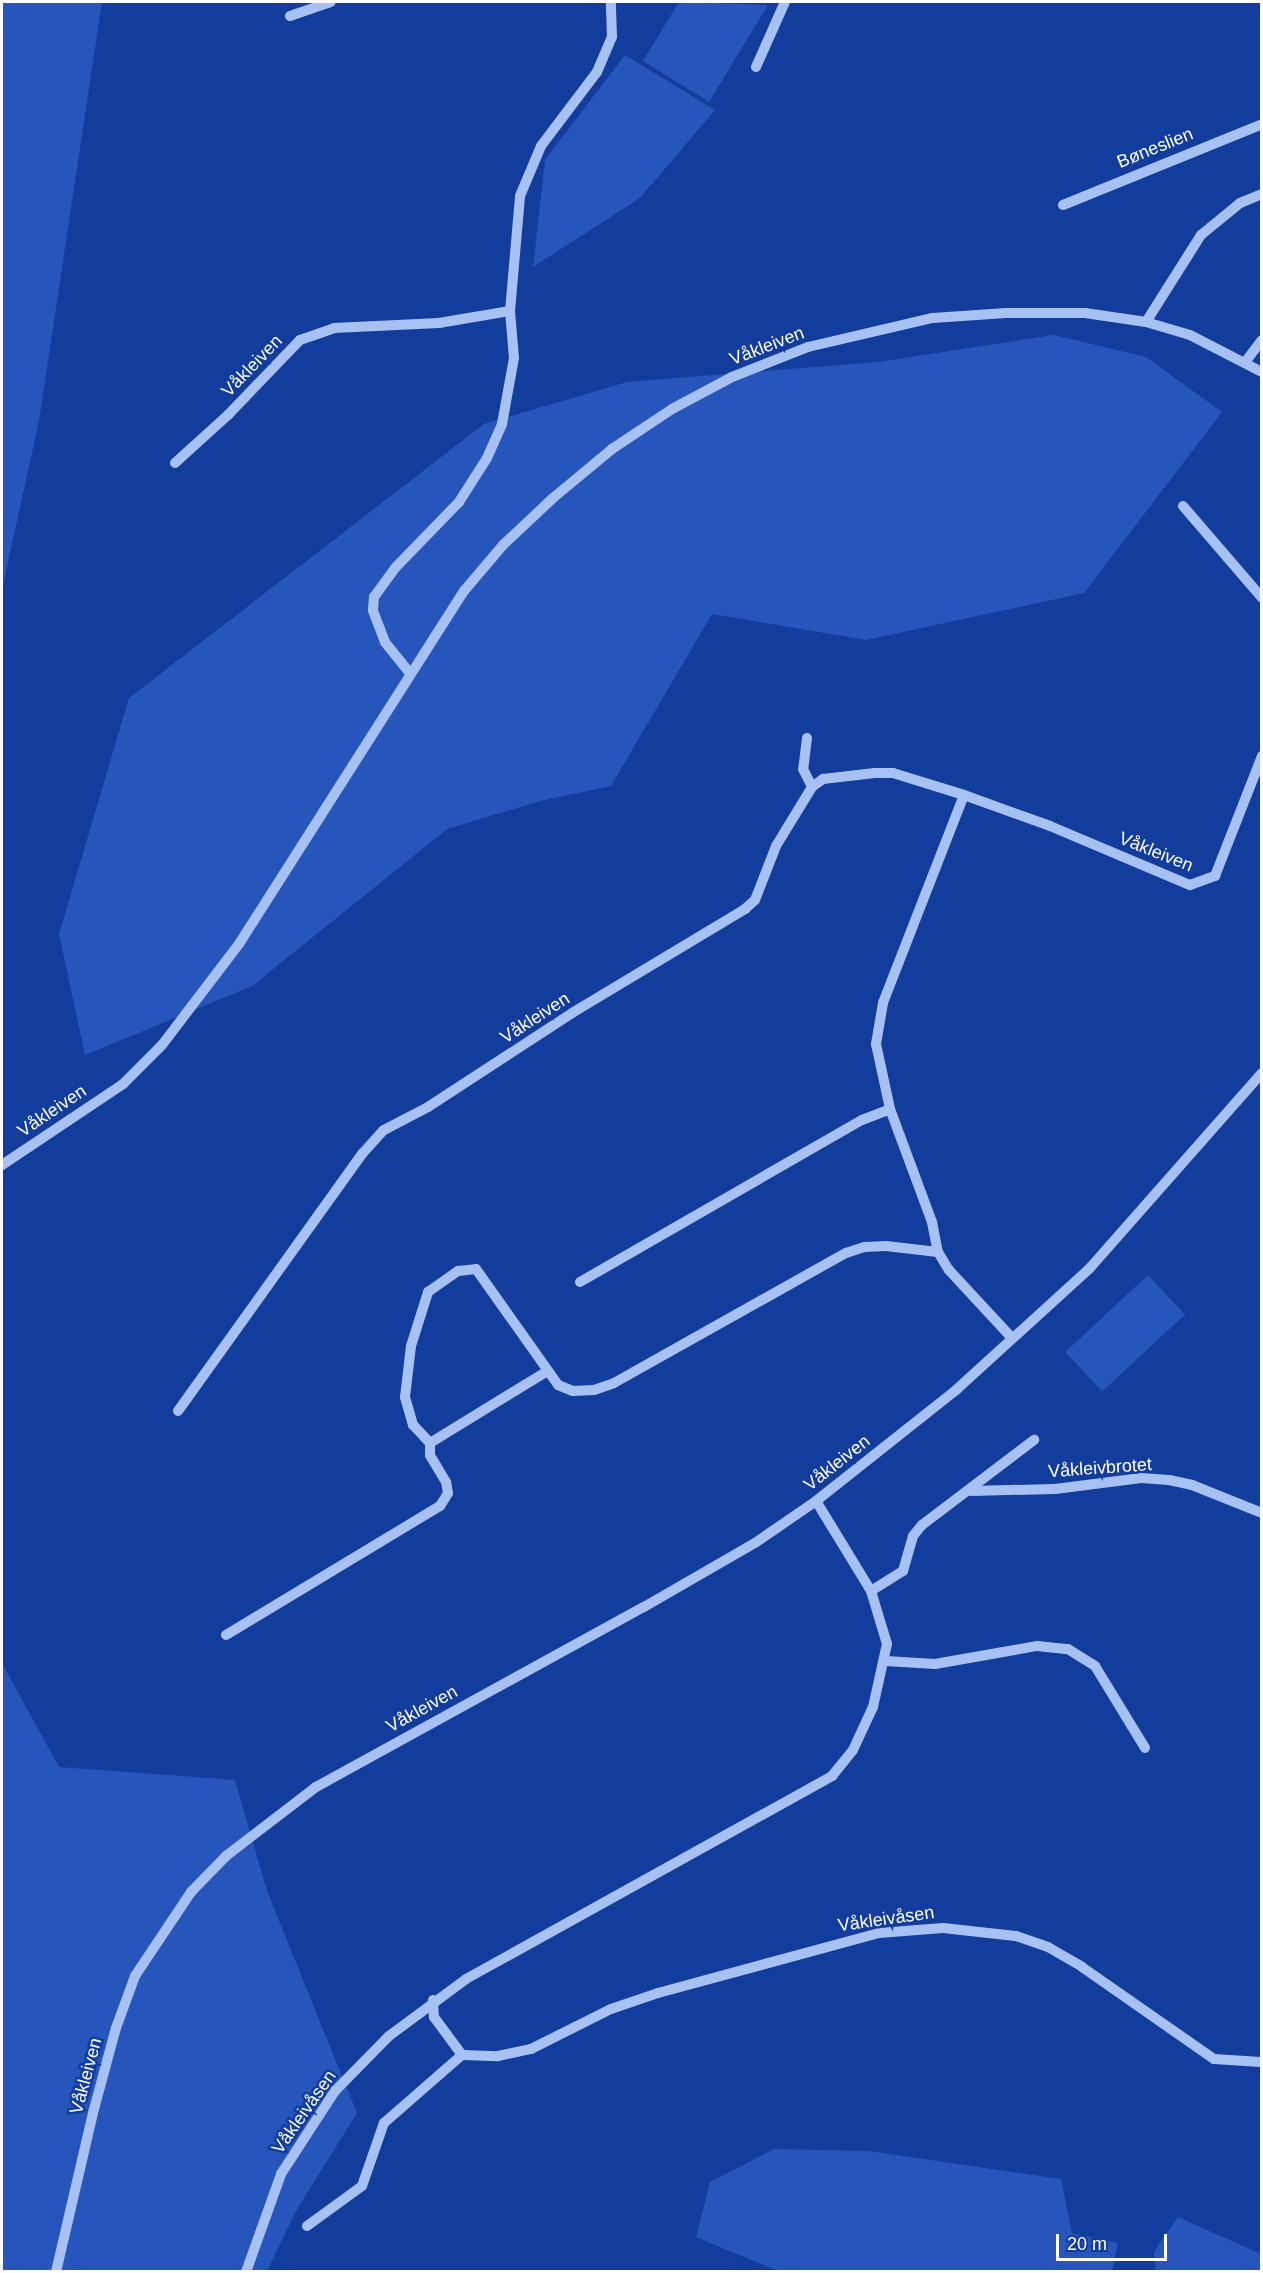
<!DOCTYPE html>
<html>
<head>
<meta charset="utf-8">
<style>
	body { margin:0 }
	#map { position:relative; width:1263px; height:2273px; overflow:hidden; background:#133d9c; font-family:Arial,sans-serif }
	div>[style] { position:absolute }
	.green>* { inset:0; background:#2656bb; transform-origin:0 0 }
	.minor>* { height:10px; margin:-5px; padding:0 5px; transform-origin:5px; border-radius:5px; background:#a8c1f4 }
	span { translate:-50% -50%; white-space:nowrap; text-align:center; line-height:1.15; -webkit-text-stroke:5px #133d9c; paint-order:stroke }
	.street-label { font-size:18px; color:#fff }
	.frame { position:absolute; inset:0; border:3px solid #fff; pointer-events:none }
	.scale { position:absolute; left:1056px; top:2234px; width:111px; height:27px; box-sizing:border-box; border:3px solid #fff; border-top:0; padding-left:8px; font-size:18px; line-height:21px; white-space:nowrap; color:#fff; -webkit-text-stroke:4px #133d9c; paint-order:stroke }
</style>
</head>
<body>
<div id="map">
	<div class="green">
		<div style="clip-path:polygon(2px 2px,102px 2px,39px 421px,2px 589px)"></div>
		<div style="clip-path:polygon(679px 2px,768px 5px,709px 102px,643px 61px)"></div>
		<div style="clip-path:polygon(625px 55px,715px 110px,640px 198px,533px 267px,545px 160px)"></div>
		<div style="clip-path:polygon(1054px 335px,1146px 357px,1222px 412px,1084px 593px,866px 640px,712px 614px,611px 786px,540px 801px,447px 829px,252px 986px,85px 1055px,59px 934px,129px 698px,484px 424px,627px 382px,878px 362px)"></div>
		<div style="left:1148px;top:1275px;width:54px;height:113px;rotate:47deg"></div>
		<div style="clip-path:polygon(2px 1663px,59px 1767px,235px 1780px,267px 1891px,357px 2113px,296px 2211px,267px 2271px,2px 2271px)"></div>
		<div style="clip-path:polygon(774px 2149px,868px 2151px,1061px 2179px,1072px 2233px,1118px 2243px,1112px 2271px,778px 2271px,696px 2237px,710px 2182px)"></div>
		<div style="clip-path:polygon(1178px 2217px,1261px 2254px,1261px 2271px,1156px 2271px,1154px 2252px)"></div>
	</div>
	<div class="minor">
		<div style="left:290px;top:16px;width:43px;rotate:-18.9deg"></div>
		<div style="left:756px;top:67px;width:71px;rotate:-66deg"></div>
		<div style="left:1063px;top:205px;width:215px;rotate:-22.1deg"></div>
		<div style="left:1146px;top:322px;width:103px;rotate:-57.7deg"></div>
		<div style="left:1201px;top:235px;width:50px;rotate:-39.4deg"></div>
		<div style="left:1240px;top:203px;width:24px;rotate:-22deg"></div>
		<div style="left:1246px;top:361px;width:26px;rotate:-53deg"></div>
		<div style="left:175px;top:463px;width:72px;rotate:-42.2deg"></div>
		<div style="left:228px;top:415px;width:104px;rotate:-46.2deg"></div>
		<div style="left:300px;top:340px;width:36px;rotate:-19deg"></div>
		<div style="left:334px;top:328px;width:105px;rotate:-2.7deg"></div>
		<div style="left:439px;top:323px;width:72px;rotate:-9.6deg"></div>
		<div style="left:1183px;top:506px;width:121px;rotate:49.3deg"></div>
		<div style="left:409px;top:672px;width:38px;rotate:-129deg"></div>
		<div style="left:385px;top:642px;width:34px;rotate:-111deg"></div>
		<div style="left:373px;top:610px;width:13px;rotate:-86deg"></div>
		<div style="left:374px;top:597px;width:37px;rotate:-54deg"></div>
		<div style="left:396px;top:567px;width:91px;rotate:-45.9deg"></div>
		<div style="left:459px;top:502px;width:52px;rotate:-57.5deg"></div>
		<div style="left:487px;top:458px;width:37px;rotate:-66deg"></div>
		<div style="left:502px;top:424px;width:67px;rotate:-79.7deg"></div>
		<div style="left:514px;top:358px;width:47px;rotate:-94.9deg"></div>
		<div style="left:510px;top:311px;width:115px;rotate:-85deg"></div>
		<div style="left:520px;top:196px;width:54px;rotate:-67.2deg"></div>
		<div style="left:541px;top:146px;width:93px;rotate:-52.9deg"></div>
		<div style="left:597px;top:72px;width:38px;rotate:-67deg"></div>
		<div style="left:612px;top:37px;width:35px;rotate:-92deg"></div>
		<div style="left:807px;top:738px;width:31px;rotate:97deg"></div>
		<div style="left:803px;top:769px;width:20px;rotate:63deg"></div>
		<div style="left:964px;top:795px;width:91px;rotate:19.8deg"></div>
		<div style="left:1050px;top:826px;width:152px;rotate:22.9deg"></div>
		<div style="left:1190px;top:885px;width:27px;rotate:-20deg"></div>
		<div style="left:1215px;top:876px;width:129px;rotate:-68.6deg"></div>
		<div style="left:2px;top:1165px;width:146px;rotate:-33.8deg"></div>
		<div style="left:123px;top:1084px;width:55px;rotate:-45deg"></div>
		<div style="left:162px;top:1045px;width:127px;rotate:-52.7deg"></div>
		<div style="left:239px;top:944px;width:419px;rotate:-57.5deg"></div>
		<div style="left:464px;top:591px;width:60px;rotate:-49.7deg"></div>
		<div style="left:503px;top:545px;width:69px;rotate:-43.2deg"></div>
		<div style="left:553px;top:498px;width:77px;rotate:-39.7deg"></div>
		<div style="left:612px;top:449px;width:72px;rotate:-33.7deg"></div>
		<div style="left:672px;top:409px;width:68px;rotate:-28.1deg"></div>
		<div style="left:732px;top:377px;width:82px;rotate:-21.5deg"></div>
		<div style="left:808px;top:347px;width:128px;rotate:-13.1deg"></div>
		<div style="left:933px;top:318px;width:73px;rotate:-3.9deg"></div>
		<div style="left:1006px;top:313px;width:79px"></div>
		<div style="left:1085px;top:313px;width:62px;rotate:8.4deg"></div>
		<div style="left:1146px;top:322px;width:46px;rotate:16.5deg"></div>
		<div style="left:1190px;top:335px;width:81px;rotate:27.2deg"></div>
		<div style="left:580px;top:1282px;width:325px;rotate:-29.9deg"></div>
		<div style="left:862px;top:1120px;width:30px;rotate:-21deg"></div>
		<div style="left:178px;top:1411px;width:317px;rotate:-54.4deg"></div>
		<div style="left:363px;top:1153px;width:31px;rotate:-48deg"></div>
		<div style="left:384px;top:1130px;width:50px;rotate:-27.6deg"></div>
		<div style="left:428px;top:1107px;width:172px;rotate:-33.1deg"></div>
		<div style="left:572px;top:1013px;width:202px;rotate:-31deg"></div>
		<div style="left:745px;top:909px;width:13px;rotate:-42deg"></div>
		<div style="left:755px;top:900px;width:58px;rotate:-68.7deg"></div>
		<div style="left:776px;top:846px;width:69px;rotate:-58.6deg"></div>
		<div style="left:812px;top:787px;width:14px;rotate:-36deg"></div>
		<div style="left:823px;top:779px;width:52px;rotate:-6.6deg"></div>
		<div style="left:875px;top:773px;width:18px"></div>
		<div style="left:893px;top:773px;width:74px;rotate:17.2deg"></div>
		<div style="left:964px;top:795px;width:223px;rotate:111.3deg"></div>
		<div style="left:883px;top:1003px;width:42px;rotate:99.7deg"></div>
		<div style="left:876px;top:1044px;width:66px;rotate:77.8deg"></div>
		<div style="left:890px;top:1109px;width:121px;rotate:69.6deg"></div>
		<div style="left:932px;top:1222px;width:31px;rotate:79deg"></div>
		<div style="left:938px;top:1252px;width:21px;rotate:59deg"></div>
		<div style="left:949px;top:1270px;width:93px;rotate:47.2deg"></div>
		<div style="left:430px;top:1443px;width:25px;rotate:-133deg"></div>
		<div style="left:413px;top:1425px;width:29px;rotate:-106deg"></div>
		<div style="left:405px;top:1397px;width:51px;rotate:-83.3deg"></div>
		<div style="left:411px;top:1346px;width:57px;rotate:-72.5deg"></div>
		<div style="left:428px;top:1292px;width:37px;rotate:-35deg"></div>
		<div style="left:458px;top:1271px;width:18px;rotate:-6deg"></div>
		<div style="left:476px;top:1269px;width:142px;rotate:54.7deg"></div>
		<div style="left:558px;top:1385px;width:16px;rotate:22deg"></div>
		<div style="left:573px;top:1391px;width:21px;rotate:-3deg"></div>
		<div style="left:594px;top:1390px;width:21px;rotate:-19deg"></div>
		<div style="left:614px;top:1383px;width:266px;rotate:-29.3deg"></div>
		<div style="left:846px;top:1253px;width:20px;rotate:-18deg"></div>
		<div style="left:865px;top:1247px;width:21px;rotate:-3deg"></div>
		<div style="left:886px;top:1246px;width:52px;rotate:6.6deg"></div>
		<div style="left:971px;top:1491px;width:84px;rotate:-1.4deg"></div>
		<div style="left:1055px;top:1489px;width:87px;rotate:-7.3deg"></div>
		<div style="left:1141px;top:1478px;width:28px;rotate:4deg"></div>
		<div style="left:1169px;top:1480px;width:24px;rotate:12deg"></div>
		<div style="left:1192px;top:1485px;width:75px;rotate:21.8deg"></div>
		<div style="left:871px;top:1591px;width:38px;rotate:-32deg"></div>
		<div style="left:903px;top:1571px;width:36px;rotate:-74deg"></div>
		<div style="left:913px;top:1536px;width:14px;rotate:-51deg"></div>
		<div style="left:922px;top:1525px;width:141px;rotate:-37.2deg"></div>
		<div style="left:226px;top:1635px;width:250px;rotate:-31.1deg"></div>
		<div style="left:440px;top:1506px;width:15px;rotate:-58deg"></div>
		<div style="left:448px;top:1493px;width:11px;rotate:-100deg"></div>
		<div style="left:446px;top:1482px;width:31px;rotate:-121deg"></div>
		<div style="left:430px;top:1455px;width:12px;rotate:-90deg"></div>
		<div style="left:430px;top:1443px;width:136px;rotate:-31.5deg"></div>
		<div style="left:886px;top:1661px;width:49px;rotate:3.5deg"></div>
		<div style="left:935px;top:1664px;width:104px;rotate:-10deg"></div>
		<div style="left:1037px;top:1646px;width:31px;rotate:6deg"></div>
		<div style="left:1068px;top:1649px;width:32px;rotate:32deg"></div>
		<div style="left:1095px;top:1666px;width:96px;rotate:58.6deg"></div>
		<div style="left:433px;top:2000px;width:17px;rotate:87deg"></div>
		<div style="left:434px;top:2017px;width:47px;rotate:53.6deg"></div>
		<div style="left:307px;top:2226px;width:68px;rotate:-36deg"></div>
		<div style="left:362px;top:2186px;width:67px;rotate:-70.8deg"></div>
		<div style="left:384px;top:2123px;width:103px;rotate:-41.1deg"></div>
		<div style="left:462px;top:2055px;width:36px;rotate:2deg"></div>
		<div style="left:498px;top:2056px;width:34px;rotate:-12deg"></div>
		<div style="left:531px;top:2049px;width:89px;rotate:-26.6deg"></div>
		<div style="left:611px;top:2009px;width:50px;rotate:-18.8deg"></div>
		<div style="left:658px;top:1993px;width:229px;rotate:-15.2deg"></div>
		<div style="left:879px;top:1933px;width:64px;rotate:-4.5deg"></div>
		<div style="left:943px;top:1928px;width:73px;rotate:6.3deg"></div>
		<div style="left:1016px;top:1936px;width:34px;rotate:19deg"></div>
		<div style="left:1048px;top:1947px;width:39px;rotate:30deg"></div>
		<div style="left:1082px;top:1967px;width:161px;rotate:34.9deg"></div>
		<div style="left:1214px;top:2059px;width:47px;rotate:3.7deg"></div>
		<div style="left:56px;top:2272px;width:163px;rotate:-76.9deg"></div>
		<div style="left:93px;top:2113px;width:88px;rotate:-74.9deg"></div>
		<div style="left:116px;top:2028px;width:55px;rotate:-69.9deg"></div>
		<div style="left:135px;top:1976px;width:101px;rotate:-56.3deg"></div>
		<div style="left:191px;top:1892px;width:50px;rotate:-45.8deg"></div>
		<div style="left:226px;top:1856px;width:113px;rotate:-37.5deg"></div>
		<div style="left:316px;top:1787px;width:374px;rotate:-28.8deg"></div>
		<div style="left:644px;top:1607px;width:128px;rotate:-30deg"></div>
		<div style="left:755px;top:1543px;width:74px;rotate:-34.5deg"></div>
		<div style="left:816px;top:1501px;width:179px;rotate:-38.4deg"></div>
		<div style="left:956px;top:1390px;width:180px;rotate:-42.3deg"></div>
		<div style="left:1089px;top:1269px;width:261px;rotate:-48.6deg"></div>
		<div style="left:246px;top:2272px;width:104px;rotate:-70.3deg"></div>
		<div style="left:281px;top:2174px;width:99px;rotate:-57deg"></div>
		<div style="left:335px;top:2091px;width:77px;rotate:-45.5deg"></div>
		<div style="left:389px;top:2036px;width:96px;rotate:-36.5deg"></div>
		<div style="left:466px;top:1979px;width:419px;rotate:-29deg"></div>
		<div style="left:832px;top:1776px;width:33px;rotate:-51deg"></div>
		<div style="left:853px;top:1750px;width:47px;rotate:-65.1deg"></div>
		<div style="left:873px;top:1707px;width:65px;rotate:-77.5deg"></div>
		<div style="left:887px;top:1644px;width:55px;rotate:-106.8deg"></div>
		<div style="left:871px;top:1591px;width:105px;rotate:-121.4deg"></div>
	</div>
	<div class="street-label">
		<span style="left:1155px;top:148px;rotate:-22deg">Bøneslien</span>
		<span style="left:767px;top:346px;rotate:-21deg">Våkleiven</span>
		<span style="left:252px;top:366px;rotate:-46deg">Våkleiven</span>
		<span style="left:1156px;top:852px;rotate:22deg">Våkleiven</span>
		<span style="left:535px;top:1018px;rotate:-33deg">Våkleiven</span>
		<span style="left:52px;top:1111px;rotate:-34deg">Våkleiven</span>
		<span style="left:837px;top:1463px;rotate:-38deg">Våkleiven</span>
		<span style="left:1100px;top:1468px;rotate:-4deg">Våkleivbrotet</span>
		<span style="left:422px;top:1709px;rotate:-29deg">Våkleiven</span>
		<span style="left:886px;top:1919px;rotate:-8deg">Våkleivåsen</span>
		<span style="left:86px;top:2076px;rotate:-75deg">Våkleiven</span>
		<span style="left:304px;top:2112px;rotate:-55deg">Våkleivåsen</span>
	</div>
	<div class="frame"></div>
	<div class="scale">20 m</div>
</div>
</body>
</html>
